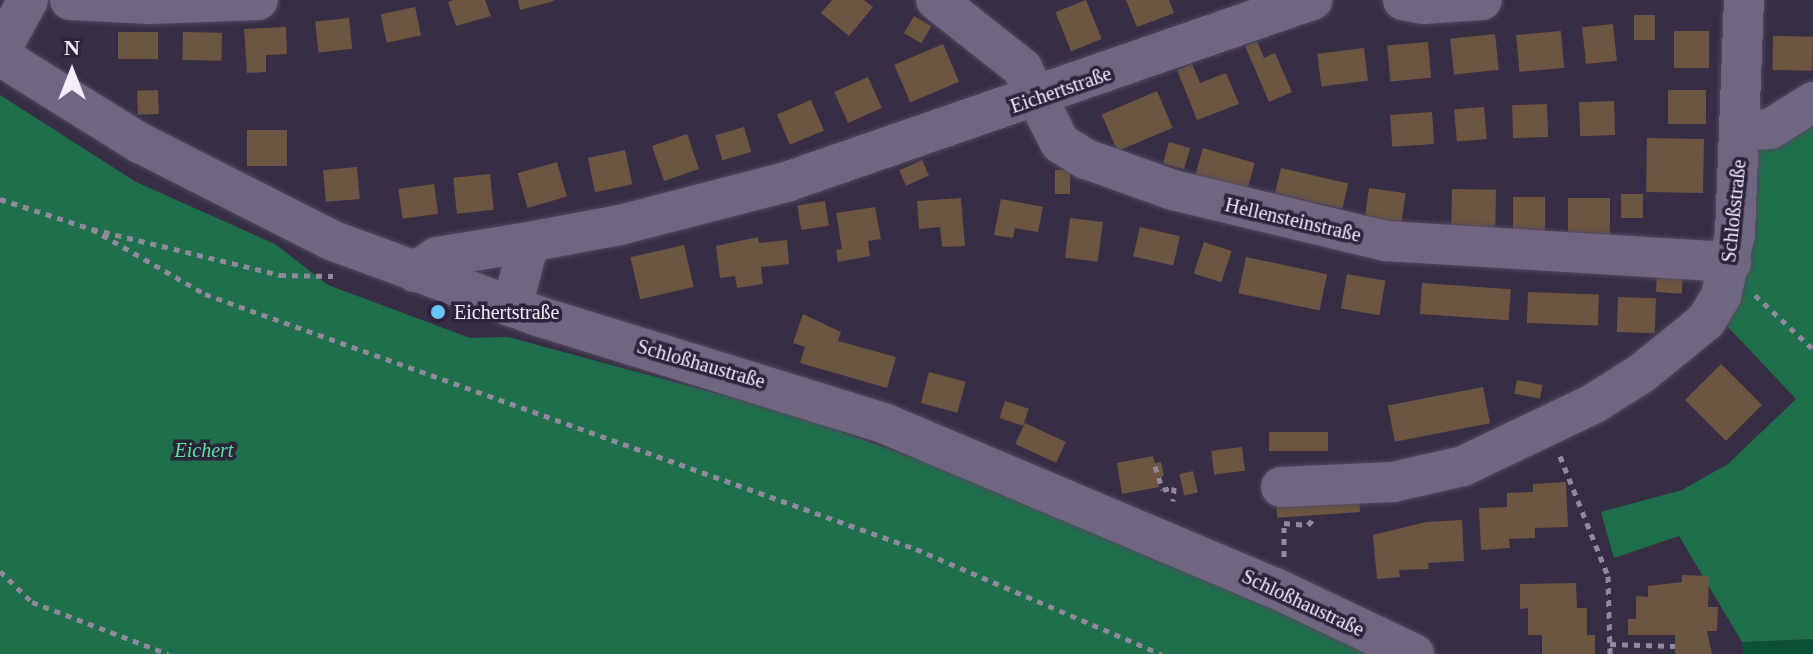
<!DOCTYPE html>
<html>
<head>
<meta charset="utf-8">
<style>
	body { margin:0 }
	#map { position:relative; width:1813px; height:654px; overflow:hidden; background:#372e45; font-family:"Times New Roman",serif }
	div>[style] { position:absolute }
	.green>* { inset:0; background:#0d5135 }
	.forest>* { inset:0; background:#1f6f4c }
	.building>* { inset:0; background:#6c5541; transform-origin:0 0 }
	.path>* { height:5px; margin-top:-2.5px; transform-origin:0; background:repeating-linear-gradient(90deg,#91899d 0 6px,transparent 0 12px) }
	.roads { filter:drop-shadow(0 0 2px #52495d) drop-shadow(0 0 2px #52495d) }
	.minor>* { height:40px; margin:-20px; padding:0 20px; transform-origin:20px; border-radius:20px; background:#716681 }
	.dots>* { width:22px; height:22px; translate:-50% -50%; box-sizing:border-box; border:4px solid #2d243b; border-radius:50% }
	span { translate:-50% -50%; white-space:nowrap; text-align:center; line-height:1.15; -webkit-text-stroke:7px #2d243b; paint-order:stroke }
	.street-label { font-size:20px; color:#f3edfd }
	.poi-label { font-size:20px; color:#f3edfd }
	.left { translate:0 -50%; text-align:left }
	.park-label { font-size:20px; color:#5be3a3; font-style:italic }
	.north { position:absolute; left:32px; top:32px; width:80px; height:80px; -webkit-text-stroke:6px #2d243b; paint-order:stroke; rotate:0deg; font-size:22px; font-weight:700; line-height:32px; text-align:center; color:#f3edfd }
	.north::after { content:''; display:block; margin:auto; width:28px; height:36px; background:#f3edfd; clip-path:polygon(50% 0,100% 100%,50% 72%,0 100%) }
</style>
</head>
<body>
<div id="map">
	<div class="green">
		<div style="clip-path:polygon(1813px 639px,1813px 654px,1743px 654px,1742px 642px)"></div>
	</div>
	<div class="forest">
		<div style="clip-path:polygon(0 95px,136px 182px,275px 244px,328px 285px,470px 338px,508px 337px,789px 413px,1088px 521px,1376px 654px,0 654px)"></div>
		<div style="clip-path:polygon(1813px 114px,1813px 639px,1742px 642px,1679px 536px,1614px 558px,1601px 512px,1682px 490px,1728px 464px,1796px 399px,1726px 325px,1757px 142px)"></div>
	</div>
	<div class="building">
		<div style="clip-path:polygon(453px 0,485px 0,491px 16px,456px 26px,448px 2px)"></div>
		<div style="clip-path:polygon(518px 0,553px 0,554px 1px,520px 10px)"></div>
		<div style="clip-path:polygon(832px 0,864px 0,873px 7px,849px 36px,821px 13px)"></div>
		<div style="left:1086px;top:0;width:42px;height:33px;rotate:68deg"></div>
		<div style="clip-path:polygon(1126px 0,1169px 0,1174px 13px,1137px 27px)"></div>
		<div style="left:415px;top:7px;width:29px;height:35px;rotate:78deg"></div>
		<div style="left:1634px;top:15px;width:21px;height:25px"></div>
		<div style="left:914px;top:16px;width:20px;height:20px;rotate:30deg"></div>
		<div style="left:349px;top:18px;width:31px;height:34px;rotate:84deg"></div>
		<div style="left:1613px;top:24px;width:37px;height:31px;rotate:84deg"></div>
		<div style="clip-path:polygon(286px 27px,287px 54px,266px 55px,266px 72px,247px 73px,244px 29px)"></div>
		<div style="left:1561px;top:31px;width:37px;height:45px;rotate:85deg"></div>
		<div style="left:1709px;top:31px;width:37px;height:35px;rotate:90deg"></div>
		<div style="left:118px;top:32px;width:40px;height:27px"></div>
		<div style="left:183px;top:32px;width:39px;height:28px;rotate:1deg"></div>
		<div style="left:1495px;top:34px;width:36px;height:45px;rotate:84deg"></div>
		<div style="left:1773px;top:36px;width:40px;height:34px;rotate:1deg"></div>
		<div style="clip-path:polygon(1257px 41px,1264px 58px,1275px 53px,1292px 92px,1269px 102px,1245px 46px)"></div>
		<div style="left:1428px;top:42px;width:36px;height:41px;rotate:85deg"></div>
		<div style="left:943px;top:44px;width:41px;height:53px;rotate:67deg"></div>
		<div style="left:1364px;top:48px;width:33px;height:47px;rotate:83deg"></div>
		<div style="clip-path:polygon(1192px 64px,1200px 83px,1226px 73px,1239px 104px,1197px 120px,1177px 70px)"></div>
		<div style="left:868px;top:77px;width:34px;height:37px;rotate:66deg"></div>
		<div style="left:158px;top:90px;width:24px;height:21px;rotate:88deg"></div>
		<div style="left:1706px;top:90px;width:34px;height:38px;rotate:90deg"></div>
		<div style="left:1157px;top:91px;width:40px;height:60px;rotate:67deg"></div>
		<div style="left:811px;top:100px;width:33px;height:37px;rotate:67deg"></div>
		<div style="left:1614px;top:101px;width:34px;height:35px;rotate:88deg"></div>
		<div style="left:1547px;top:104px;width:33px;height:35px;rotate:88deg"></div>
		<div style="left:1484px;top:107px;width:32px;height:30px;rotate:85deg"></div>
		<div style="left:1432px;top:112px;width:32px;height:42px;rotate:86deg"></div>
		<div style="left:744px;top:127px;width:26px;height:30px;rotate:74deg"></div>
		<div style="left:287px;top:130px;width:36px;height:40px;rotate:90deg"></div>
		<div style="left:687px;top:134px;width:37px;height:37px;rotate:71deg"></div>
		<div style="left:1647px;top:138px;width:57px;height:54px;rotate:1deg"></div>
		<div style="left:1169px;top:142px;width:22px;height:22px;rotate:16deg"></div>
		<div style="left:1203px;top:148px;width:54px;height:27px;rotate:16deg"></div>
		<div style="left:625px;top:150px;width:35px;height:38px;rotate:78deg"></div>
		<div style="left:922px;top:160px;width:17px;height:25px;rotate:66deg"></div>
		<div style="left:557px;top:162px;width:36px;height:41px;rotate:74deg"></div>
		<div style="left:357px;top:167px;width:32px;height:34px;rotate:85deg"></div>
		<div style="left:1281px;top:168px;width:69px;height:26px;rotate:13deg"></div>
		<div style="left:1055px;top:170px;width:15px;height:24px"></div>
		<div style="left:490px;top:174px;width:36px;height:37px;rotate:84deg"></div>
		<div style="left:434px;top:184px;width:30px;height:36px;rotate:82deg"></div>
		<div style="left:1369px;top:188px;width:37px;height:30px;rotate:8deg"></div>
		<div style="left:1452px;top:189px;width:44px;height:41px;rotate:1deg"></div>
		<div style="left:1621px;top:194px;width:22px;height:24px"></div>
		<div style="left:1513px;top:197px;width:32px;height:35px"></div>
		<div style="clip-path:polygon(961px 198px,965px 246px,942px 247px,940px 227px,919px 229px,917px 201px)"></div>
		<div style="left:1568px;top:198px;width:42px;height:38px"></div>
		<div style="clip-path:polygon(1001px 199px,1043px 207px,1038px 232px,1015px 228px,1013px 238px,994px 235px)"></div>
		<div style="left:825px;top:201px;width:25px;height:28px;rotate:81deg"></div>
		<div style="clip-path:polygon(875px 207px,881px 239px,868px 241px,870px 256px,838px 262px,836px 250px,842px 249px,836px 213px)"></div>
		<div style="left:1070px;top:218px;width:33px;height:40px;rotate:7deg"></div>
		<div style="left:1140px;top:227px;width:41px;height:30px;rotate:13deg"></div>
		<div style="clip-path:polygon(758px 237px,759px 243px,787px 240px,789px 264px,761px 267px,763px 284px,737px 288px,735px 276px,720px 278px,716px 246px)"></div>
		<div style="left:1204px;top:242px;width:29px;height:33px;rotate:18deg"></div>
		<div style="left:684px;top:245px;width:43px;height:55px;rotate:77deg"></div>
		<div style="left:1246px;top:257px;width:83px;height:37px;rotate:12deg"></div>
		<div style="left:1347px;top:274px;width:39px;height:35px;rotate:10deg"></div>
		<div style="left:1657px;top:275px;width:26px;height:17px;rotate:4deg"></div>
		<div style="left:1422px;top:283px;width:89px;height:31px;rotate:4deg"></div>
		<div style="left:1528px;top:292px;width:71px;height:31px;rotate:2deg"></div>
		<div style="left:1618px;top:297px;width:38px;height:35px;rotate:2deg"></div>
		<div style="clip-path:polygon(803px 314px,841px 332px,838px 341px,896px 357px,887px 388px,800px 363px,805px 347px,793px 343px)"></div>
		<div style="left:1721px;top:364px;width:58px;height:51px;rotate:45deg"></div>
		<div style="left:929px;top:372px;width:38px;height:32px;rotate:15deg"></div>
		<div style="left:1517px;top:380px;width:26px;height:14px;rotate:11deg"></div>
		<div style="left:1483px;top:387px;width:37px;height:97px;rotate:79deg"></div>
		<div style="left:1005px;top:401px;width:25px;height:18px;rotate:18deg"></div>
		<div style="left:1025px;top:423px;width:45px;height:23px;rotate:25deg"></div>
		<div style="left:1328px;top:432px;width:19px;height:59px;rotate:90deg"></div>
		<div style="left:1242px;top:447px;width:24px;height:31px;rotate:83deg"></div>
		<div style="clip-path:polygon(1153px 456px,1155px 463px,1161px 462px,1164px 476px,1157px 478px,1159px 487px,1122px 494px,1117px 463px)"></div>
		<div style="left:1193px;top:471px;width:22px;height:14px;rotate:77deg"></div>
		<div style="clip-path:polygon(1566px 482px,1568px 527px,1535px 528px,1535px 538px,1509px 539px,1510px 548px,1481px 550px,1479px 508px,1507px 507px,1507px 493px,1533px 492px,1533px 484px)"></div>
		<div style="left:1359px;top:497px;width:15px;height:83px;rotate:86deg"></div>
		<div style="clip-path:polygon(1462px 520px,1464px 561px,1428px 563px,1429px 569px,1399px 570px,1400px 577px,1377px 579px,1373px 535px,1426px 522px)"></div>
		<div style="clip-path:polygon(1682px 575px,1709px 576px,1708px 607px,1718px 607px,1717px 631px,1707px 631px,1712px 654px,1675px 654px,1675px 635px,1628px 635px,1628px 619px,1636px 619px,1636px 596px,1648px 597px,1648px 586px,1682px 582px)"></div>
		<div style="clip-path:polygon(1576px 583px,1577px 608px,1587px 608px,1587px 635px,1595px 635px,1595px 654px,1542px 654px,1542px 635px,1528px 635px,1528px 608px,1520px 609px,1520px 584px)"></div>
	</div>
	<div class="path">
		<div style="left:0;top:199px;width:97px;rotate:18.1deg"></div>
		<div style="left:92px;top:229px;width:194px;rotate:13.7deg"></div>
		<div style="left:280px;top:275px;width:53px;rotate:1.1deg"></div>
		<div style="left:92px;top:229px;width:130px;rotate:29.9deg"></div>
		<div style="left:205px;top:294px;width:755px;rotate:19.73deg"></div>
		<div style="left:916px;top:549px;width:267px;rotate:23.2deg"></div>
		<div style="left:1755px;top:295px;width:79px;rotate:43deg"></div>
		<div style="left:1560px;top:456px;width:129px;rotate:68.2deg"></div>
		<div style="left:1608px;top:576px;width:78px;rotate:88.5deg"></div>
		<div style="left:1155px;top:466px;width:25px;rotate:72deg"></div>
		<div style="left:1163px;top:490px;width:11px;rotate:-15deg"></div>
		<div style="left:1174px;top:487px;width:14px;rotate:94deg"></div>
		<div style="left:1284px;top:557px;width:34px;rotate:-90deg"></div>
		<div style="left:1284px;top:523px;width:24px;rotate:5deg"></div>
		<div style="left:1308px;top:525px;width:9px;rotate:-49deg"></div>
		<div style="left:0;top:571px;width:45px;rotate:44.1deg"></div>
		<div style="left:32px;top:602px;width:146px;rotate:20.9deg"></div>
		<div style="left:1610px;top:644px;width:65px;rotate:1.8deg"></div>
	</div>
	<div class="roads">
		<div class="minor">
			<div style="left:70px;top:0;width:80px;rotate:2.9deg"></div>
			<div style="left:150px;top:4px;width:108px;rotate:-2.1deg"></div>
			<div style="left:936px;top:0;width:110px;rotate:38.3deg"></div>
			<div style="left:1022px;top:68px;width:84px;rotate:63.1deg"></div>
			<div style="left:1060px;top:143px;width:31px;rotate:32deg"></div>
			<div style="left:1086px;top:159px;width:92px;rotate:19.6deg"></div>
			<div style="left:1173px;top:190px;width:219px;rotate:13.5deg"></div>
			<div style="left:1386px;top:241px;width:346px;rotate:3.5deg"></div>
			<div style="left:1403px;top:0;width:20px;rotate:11deg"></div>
			<div style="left:1423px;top:4px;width:59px;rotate:-3.9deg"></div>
			<div style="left:0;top:51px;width:58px;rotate:-61.2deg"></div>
			<div style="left:0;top:56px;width:165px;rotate:31.9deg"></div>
			<div style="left:140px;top:143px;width:214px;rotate:26.9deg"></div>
			<div style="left:331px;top:240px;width:221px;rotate:20.2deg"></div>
			<div style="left:538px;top:316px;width:364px;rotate:17.2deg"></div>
			<div style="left:886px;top:424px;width:422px;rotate:22.9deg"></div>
			<div style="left:1275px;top:588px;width:154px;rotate:25.4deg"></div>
			<div style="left:1740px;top:131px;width:30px;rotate:-4deg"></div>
			<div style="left:1770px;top:129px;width:51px;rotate:-32.1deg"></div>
			<div style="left:415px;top:272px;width:27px;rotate:-34deg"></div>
			<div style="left:437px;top:257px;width:93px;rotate:-9.3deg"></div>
			<div style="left:512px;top:307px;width:67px;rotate:-75.3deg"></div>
			<div style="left:529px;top:242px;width:93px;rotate:-10.6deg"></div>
			<div style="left:620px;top:225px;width:171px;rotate:-14.5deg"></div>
			<div style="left:786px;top:182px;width:557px;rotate:-19.09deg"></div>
			<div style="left:1281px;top:487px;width:112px;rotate:-2.6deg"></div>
			<div style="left:1393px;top:482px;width:72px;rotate:-12.9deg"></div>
			<div style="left:1463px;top:466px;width:144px;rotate:-25.5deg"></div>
			<div style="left:1593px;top:404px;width:58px;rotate:-32.3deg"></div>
			<div style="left:1642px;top:373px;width:82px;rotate:-39.1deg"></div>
			<div style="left:1706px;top:321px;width:29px;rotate:-59deg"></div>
			<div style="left:1721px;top:296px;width:64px;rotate:-77.3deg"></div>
			<div style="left:1735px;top:234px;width:234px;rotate:-87.8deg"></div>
		</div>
	</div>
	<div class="dots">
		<div style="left:438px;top:312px;background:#66c4ef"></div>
	</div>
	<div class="street-label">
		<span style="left:1061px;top:90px;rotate:-19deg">Eichertstraße</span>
		<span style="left:1734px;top:211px;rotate:-84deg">Schloßstraße</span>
		<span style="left:1293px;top:220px;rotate:13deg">Hellensteinstraße</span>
		<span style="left:701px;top:364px;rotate:16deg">Schloßhaustraße</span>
		<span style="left:1303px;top:603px;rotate:25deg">Schloßhaustraße</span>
	</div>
	<div class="poi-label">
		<span class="left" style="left:454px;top:312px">Eichertstraße</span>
	</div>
	<div class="park-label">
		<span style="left:204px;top:450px">Eichert</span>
	</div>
	<div class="north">N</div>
</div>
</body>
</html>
